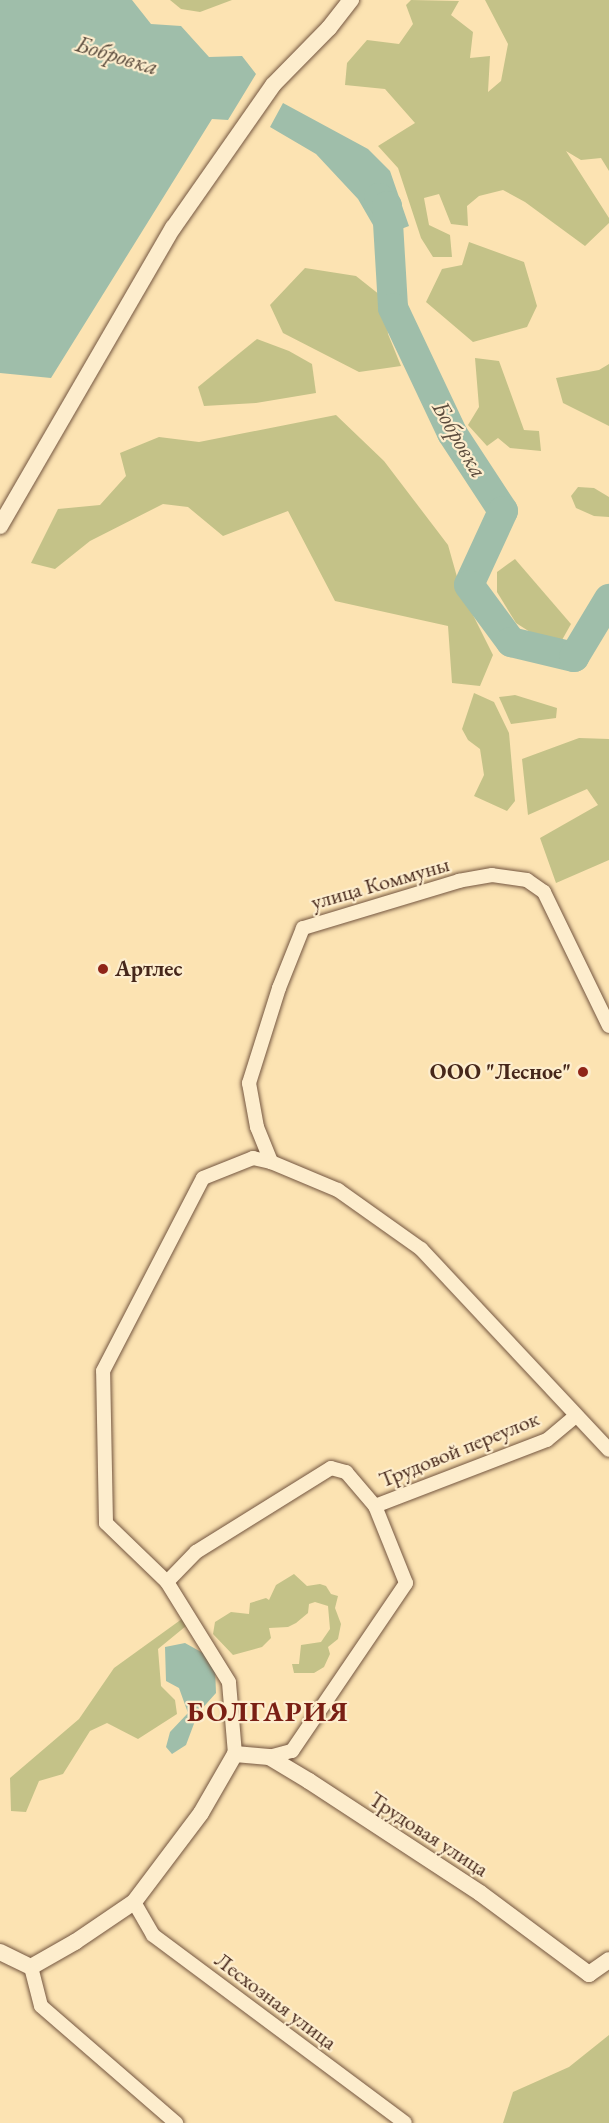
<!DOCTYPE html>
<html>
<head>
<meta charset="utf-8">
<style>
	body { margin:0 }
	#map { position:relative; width:609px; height:2123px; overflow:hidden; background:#fce3b2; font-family:"EB Garamond",serif }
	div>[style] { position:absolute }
	.green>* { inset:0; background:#c4c288 }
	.water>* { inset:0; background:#9fbeaa }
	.river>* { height:30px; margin:-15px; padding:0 15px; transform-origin:15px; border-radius:15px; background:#9fbeaa }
	.roads { filter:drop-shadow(0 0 2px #745640) drop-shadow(0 0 2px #745640) }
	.minor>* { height:14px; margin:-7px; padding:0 7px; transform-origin:7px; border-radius:7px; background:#fdedcd }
	.tertiary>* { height:16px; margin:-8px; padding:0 8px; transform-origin:8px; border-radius:8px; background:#fdedcd }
	.dots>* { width:16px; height:16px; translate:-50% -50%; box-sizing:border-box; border:3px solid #fdedcd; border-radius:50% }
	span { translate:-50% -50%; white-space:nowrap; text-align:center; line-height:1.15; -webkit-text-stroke:4.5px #fdedcd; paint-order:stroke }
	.street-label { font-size:22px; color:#46271a }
	.poi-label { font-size:22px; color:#46271a; font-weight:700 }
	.left { translate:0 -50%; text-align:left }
	.right { translate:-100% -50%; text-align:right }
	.water-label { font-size:24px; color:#5c4d3e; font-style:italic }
	.district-label { font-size:28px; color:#7a1f14; font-weight:700; letter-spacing:1.5px }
</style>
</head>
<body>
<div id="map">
	<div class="green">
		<div style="clip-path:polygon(170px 0,232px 0,200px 12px,181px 9px)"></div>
		<div style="clip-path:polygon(411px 0,459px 1px,451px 15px,473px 32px,470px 58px,490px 56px,488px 92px,501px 81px,508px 44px,485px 0,609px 0,609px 171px,601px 158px,581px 160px,566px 151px,609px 218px,609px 223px,585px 246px,525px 202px,503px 190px,479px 196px,467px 206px,468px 226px,451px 224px,439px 194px,424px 198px,429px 225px,450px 235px,452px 257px,433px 257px,421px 238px,398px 168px,378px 146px,415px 123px,385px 89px,345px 85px,347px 63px,367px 40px,399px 44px,413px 24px,406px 5px)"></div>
		<div style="clip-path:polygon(469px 242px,524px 262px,537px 306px,527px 327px,473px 342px,426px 302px,442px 269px,462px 265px)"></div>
		<div style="clip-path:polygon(305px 268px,356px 276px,385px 299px,388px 334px,401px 366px,359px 372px,283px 333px,270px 305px)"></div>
		<div style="clip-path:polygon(257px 339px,289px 351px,312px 364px,316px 393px,256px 403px,204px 406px,198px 387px)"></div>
		<div style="clip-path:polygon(475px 358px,499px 361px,524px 430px,539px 431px,541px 451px,510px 448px,498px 438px,487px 446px,468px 425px,479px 407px)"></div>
		<div style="clip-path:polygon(609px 364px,609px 426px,563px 403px,556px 378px,599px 370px)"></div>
		<div style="clip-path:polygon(336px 415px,384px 461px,448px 545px,461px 591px,493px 655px,480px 686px,452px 683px,448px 626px,335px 601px,288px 511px,223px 536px,188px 507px,163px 504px,90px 541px,55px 569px,31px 563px,58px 509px,100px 505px,126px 476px,120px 453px,159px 437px,199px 442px)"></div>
		<div style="clip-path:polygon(578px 487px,594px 488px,609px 497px,609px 517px,594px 516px,576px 508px,571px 496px)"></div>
		<div style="clip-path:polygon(515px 559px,571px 624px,562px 640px,541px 639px,516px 623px,497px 592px,497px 572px)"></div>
		<div style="clip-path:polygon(474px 693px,494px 702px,509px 733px,515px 801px,507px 811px,474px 796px,484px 775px,480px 749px,468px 740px,462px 729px)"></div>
		<div style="clip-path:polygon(515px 695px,557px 708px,556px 718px,511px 724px,499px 697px)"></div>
		<div style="clip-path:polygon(579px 738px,609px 739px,609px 860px,556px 883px,540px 838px,598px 805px,587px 789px,528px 815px,522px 759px)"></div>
		<div style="clip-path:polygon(294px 1574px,307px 1586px,320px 1584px,326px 1586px,331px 1594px,338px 1596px,335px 1608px,341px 1624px,338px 1639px,328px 1647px,330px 1654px,324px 1667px,314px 1673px,294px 1673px,292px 1664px,299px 1664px,301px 1645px,321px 1642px,330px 1629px,328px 1606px,315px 1602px,309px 1604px,308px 1613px,296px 1623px,288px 1627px,269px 1628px,271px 1638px,262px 1647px,233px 1655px,213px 1634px,215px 1622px,231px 1612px,249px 1614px,250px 1603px,266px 1598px,269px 1600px,276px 1585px)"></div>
		<div style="clip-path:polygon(186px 1616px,186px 1626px,158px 1649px,161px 1686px,175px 1700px,177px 1714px,138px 1739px,107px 1723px,90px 1731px,63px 1774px,39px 1781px,26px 1812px,11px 1811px,10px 1778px,79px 1719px,114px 1668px)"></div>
		<div style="clip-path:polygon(609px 2035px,609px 2123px,503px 2123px,513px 2092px,569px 2067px)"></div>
	</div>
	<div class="water">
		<div style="clip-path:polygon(0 0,132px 0,151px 24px,181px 26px,209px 57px,242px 56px,256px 74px,228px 120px,212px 119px,51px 378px,0 373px)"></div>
		<div style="clip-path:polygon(283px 103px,368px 149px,390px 171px,409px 226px,380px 237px,358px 199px,316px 154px,270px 127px)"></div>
		<div style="clip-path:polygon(185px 1643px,203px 1653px,215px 1667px,216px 1693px,198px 1713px,186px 1745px,172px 1754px,166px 1747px,170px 1732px,188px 1713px,179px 1688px,166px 1681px,165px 1647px)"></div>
	</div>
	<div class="river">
		<div style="left:379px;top:198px;width:11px;rotate:45deg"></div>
		<div style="left:387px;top:206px;width:102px;rotate:86.6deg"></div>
		<div style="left:393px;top:308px;width:138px;rotate:64.7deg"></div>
		<div style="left:452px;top:433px;width:93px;rotate:56.8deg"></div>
		<div style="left:503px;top:511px;width:81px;rotate:114.7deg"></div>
		<div style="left:469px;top:585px;width:71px;rotate:53.6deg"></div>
		<div style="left:511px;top:642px;width:65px;rotate:13.4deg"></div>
		<div style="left:574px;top:657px;width:68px;rotate:-58.9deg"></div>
	</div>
	<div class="roads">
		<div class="minor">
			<div style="left:609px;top:1026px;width:149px;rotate:-115.9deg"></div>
			<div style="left:544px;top:892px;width:21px;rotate:-145deg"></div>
			<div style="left:527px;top:880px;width:35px;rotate:-172deg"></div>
			<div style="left:492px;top:875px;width:34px;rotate:170deg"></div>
			<div style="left:459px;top:881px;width:163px;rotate:163.2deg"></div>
			<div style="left:303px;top:928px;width:65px;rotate:111.8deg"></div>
			<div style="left:279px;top:988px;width:100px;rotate:107.5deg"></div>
			<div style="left:249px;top:1083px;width:45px;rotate:79.7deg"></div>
			<div style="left:257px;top:1127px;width:38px;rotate:68deg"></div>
			<div style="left:271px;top:1162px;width:73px;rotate:22.7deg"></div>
			<div style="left:338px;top:1190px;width:102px;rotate:35.4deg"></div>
			<div style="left:421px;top:1249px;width:275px;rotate:46.9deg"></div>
			<div style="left:167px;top:1582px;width:85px;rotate:-136deg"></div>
			<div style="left:106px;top:1523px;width:152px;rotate:-91.1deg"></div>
			<div style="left:103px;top:1371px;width:217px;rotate:-62.6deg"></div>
			<div style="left:203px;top:1178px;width:54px;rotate:-21.8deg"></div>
			<div style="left:253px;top:1158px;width:18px;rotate:13deg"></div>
			<div style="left:235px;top:1754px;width:72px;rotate:-94.8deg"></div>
			<div style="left:229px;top:1682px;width:118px;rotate:-121.8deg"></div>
			<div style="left:167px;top:1582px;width:42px;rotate:-46deg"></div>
			<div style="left:196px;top:1552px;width:159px;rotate:-31.9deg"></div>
			<div style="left:331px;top:1468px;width:16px;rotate:15deg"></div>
			<div style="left:346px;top:1472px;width:45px;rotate:49.5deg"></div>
			<div style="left:269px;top:1757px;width:24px;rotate:-15deg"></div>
			<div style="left:292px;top:1751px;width:203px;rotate:-55.8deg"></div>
			<div style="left:406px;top:1583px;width:83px;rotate:-111.9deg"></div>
			<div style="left:375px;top:1506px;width:184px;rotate:-21deg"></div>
			<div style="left:547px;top:1440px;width:38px;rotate:-40deg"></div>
			<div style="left:134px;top:1902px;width:38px;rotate:60deg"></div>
			<div style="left:153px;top:1935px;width:314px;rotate:36.7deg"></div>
			<div style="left:31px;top:1967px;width:40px;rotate:75.6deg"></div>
			<div style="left:41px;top:2006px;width:179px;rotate:40.9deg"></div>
		</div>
		<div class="tertiary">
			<div style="left:0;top:526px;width:345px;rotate:-59.9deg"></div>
			<div style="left:173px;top:228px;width:174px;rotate:-55deg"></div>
			<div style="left:273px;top:85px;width:80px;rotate:-45.5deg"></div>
			<div style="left:329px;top:28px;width:36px;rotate:-52deg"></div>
			<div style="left:0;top:1952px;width:34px;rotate:26deg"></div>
			<div style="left:31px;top:1967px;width:51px;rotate:-29.6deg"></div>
			<div style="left:75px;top:1942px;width:71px;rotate:-34.1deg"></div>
			<div style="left:134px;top:1902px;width:111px;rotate:-53deg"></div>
			<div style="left:201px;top:1813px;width:68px;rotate:-60deg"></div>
			<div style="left:235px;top:1754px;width:34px;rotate:5deg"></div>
			<div style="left:269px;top:1757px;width:47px;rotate:31deg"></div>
			<div style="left:309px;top:1781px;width:204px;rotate:33.2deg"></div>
			<div style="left:480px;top:1893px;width:136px;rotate:36.6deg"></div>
			<div style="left:589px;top:1974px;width:24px;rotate:-35deg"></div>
		</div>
	</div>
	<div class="dots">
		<div style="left:103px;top:969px;background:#8f2418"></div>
		<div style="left:583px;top:1072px;background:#8f2418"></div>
	</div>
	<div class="street-label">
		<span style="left:380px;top:883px;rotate:-16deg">улица Коммуны</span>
		<span style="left:459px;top:1449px;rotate:-22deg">Трудовой переулок</span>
		<span style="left:429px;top:1834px;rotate:33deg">Трудовая улица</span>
		<span style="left:276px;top:2001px;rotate:37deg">Лесхозная улица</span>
	</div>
	<div class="poi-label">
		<span class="left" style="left:115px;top:969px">Артлес</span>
		<span class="right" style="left:571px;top:1072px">ООО "Лесное"</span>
	</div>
	<div class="water-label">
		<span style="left:117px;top:55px;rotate:17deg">Бобровка</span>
		<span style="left:460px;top:439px;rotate:60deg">Бобровка</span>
	</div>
	<div class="district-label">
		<span style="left:268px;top:1711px">БОЛГАРИЯ</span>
	</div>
</div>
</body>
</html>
